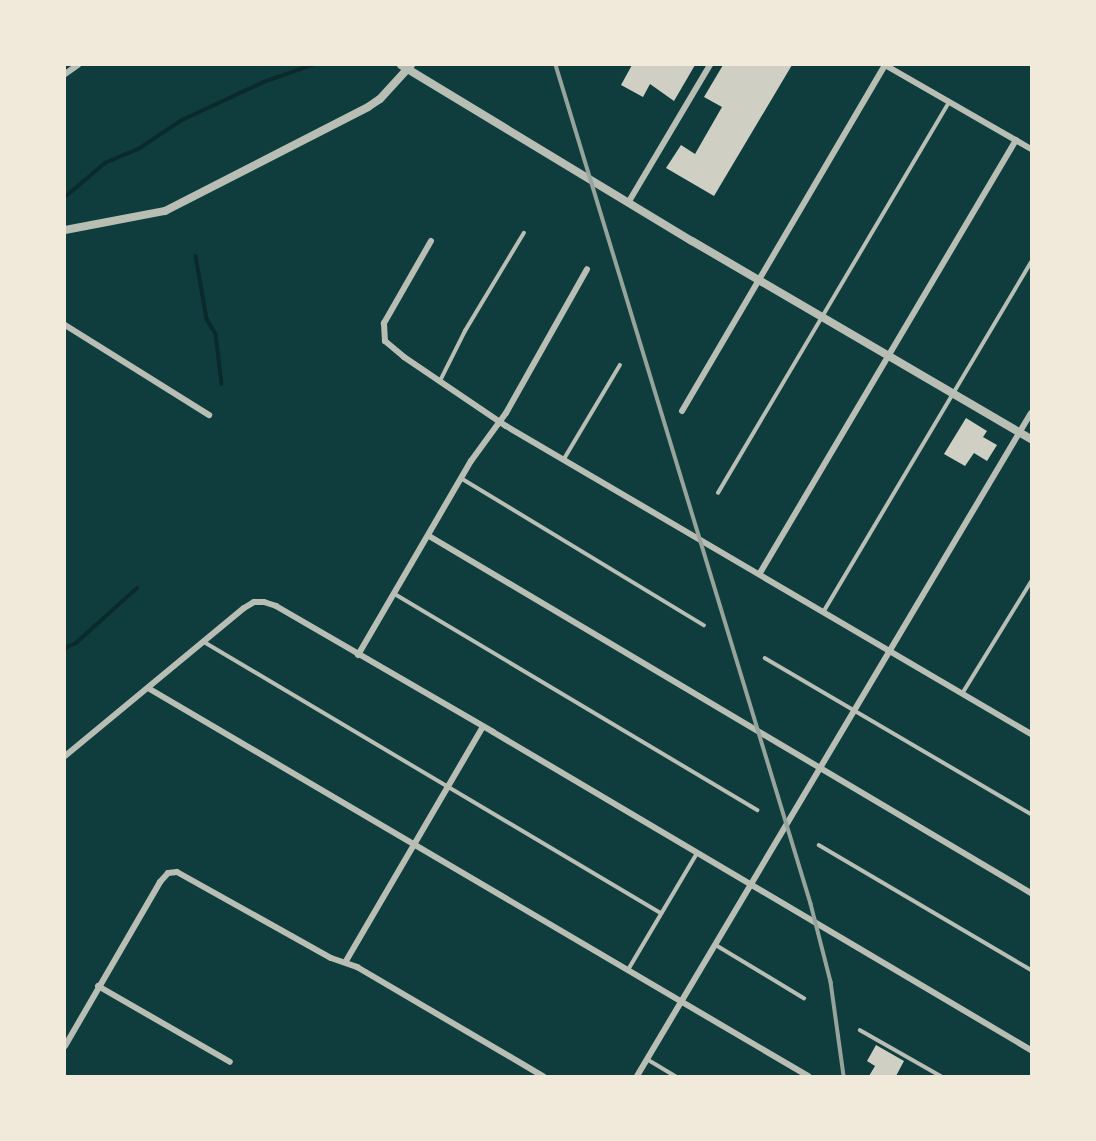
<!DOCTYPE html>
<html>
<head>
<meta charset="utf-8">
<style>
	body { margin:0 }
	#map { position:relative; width:1096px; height:1141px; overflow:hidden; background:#0f3d3e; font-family:"PT Sans Narrow",sans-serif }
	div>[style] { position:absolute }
	.stream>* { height:3.5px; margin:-1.75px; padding:0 1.75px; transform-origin:1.75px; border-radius:1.75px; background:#0a2a2b }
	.building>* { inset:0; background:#cfcfc3 }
	.service>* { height:3.5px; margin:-1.75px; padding:0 1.75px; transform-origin:1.75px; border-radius:1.75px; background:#b8beb3 }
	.minor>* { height:6px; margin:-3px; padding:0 3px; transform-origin:3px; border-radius:3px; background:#b8beb3 }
	.tertiary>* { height:8px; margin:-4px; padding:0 4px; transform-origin:4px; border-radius:4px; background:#b8beb3 }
	.rail>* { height:3.5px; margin:-1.75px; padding:0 1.75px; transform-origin:1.75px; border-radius:1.75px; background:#97a49c }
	span { translate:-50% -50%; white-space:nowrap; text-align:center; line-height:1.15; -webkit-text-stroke:6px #f1e9da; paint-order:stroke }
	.frame { position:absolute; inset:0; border:66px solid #f1e9da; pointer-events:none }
</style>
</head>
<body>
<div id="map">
	<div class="stream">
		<div style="left:65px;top:197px;width:52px;rotate:-40.4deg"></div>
		<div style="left:105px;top:163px;width:38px;rotate:-23deg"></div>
		<div style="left:140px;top:148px;width:50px;rotate:-33.7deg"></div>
		<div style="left:182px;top:120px;width:90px;rotate:-24.9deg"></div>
		<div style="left:264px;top:82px;width:51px;rotate:-19.5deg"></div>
		<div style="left:196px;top:256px;width:64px;rotate:80.1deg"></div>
		<div style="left:207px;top:319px;width:17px;rotate:59deg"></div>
		<div style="left:216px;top:334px;width:50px;rotate:83.2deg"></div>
		<div style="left:65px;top:648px;width:12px;rotate:-24deg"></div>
		<div style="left:76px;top:643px;width:82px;rotate:-42deg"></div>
	</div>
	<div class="building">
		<div style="clip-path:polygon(632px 65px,695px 65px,674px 101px,650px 84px,643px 97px,621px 85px)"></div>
		<div style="clip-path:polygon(723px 65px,792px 65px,714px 196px,666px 168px,681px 145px,695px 154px,722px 107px,704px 97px)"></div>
		<div style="clip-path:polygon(966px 418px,987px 431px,983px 437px,997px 445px,987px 461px,974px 453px,965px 466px,944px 454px)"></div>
		<div style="clip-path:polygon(876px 1045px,904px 1061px,896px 1076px,869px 1076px,875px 1066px,867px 1061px)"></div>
	</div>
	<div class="service">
		<div style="left:441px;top:379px;width:54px;rotate:-63.4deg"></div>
		<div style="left:465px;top:331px;width:114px;rotate:-59deg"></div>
		<div style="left:564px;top:459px;width:109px;rotate:-59.2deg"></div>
		<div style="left:461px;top:478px;width:284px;rotate:31.2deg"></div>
		<div style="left:718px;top:493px;width:453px;rotate:-59.4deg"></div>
		<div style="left:395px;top:594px;width:422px;rotate:30.8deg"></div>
		<div style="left:824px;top:611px;width:406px;rotate:-59.3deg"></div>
		<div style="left:206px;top:643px;width:529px;rotate:30.69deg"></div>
		<div style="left:765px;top:658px;width:308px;rotate:30.4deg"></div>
		<div style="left:962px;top:694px;width:132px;rotate:-58.4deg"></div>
		<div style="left:819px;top:845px;width:246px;rotate:30.5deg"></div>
		<div style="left:716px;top:945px;width:103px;rotate:31.1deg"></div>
		<div style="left:628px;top:970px;width:134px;rotate:-59.4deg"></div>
		<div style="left:860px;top:1030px;width:93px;rotate:29.6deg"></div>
		<div style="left:647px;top:1059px;width:33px;rotate:31deg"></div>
	</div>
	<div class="minor">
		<div style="left:885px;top:65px;width:168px;rotate:29.9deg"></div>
		<div style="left:65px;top:74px;width:16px;rotate:-35deg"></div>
		<div style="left:628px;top:203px;width:161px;rotate:-59.3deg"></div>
		<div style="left:431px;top:241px;width:95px;rotate:119.8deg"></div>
		<div style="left:384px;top:323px;width:18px;rotate:87deg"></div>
		<div style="left:385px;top:341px;width:25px;rotate:40deg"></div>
		<div style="left:404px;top:357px;width:123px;rotate:34.1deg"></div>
		<div style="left:506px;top:426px;width:609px;rotate:30.4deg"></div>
		<div style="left:65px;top:325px;width:170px;rotate:32deg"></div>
		<div style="left:682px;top:411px;width:401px;rotate:-59.6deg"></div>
		<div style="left:429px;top:536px;width:700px;rotate:30.67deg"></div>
		<div style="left:760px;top:573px;width:503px;rotate:-59.41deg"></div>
		<div style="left:358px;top:655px;width:225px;rotate:-59.8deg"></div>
		<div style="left:471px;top:461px;width:59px;rotate:-53.9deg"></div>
		<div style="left:506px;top:413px;width:165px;rotate:-60.6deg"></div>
		<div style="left:148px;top:688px;width:766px;rotate:30.45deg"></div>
		<div style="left:65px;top:756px;width:232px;rotate:-39.6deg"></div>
		<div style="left:244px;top:608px;width:12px;rotate:-31deg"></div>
		<div style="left:254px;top:602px;width:10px"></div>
		<div style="left:264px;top:602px;width:13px;rotate:18deg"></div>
		<div style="left:276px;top:606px;width:251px;rotate:30.1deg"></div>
		<div style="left:493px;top:732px;width:625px;rotate:30.59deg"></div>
		<div style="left:346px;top:961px;width:271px;rotate:-59.7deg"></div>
		<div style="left:98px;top:986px;width:152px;rotate:29.9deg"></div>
		<div style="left:65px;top:1046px;width:190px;rotate:-59.9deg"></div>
		<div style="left:160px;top:882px;width:12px;rotate:-48deg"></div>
		<div style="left:168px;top:873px;width:9px;rotate:-6deg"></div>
		<div style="left:177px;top:872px;width:176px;rotate:29.2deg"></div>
		<div style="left:331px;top:958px;width:28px;rotate:19deg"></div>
		<div style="left:357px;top:967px;width:216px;rotate:30.4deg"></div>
		<div style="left:637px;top:1076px;width:771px;rotate:-59.28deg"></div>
	</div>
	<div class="tertiary">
		<div style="left:401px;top:65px;width:340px;rotate:31.2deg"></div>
		<div style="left:692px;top:241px;width:393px;rotate:30.3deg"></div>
		<div style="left:65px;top:230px;width:102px;rotate:-10.8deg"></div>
		<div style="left:165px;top:211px;width:228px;rotate:-27.1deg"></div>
		<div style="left:368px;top:107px;width:14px;rotate:-34deg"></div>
		<div style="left:380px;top:99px;width:46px;rotate:-47.6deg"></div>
	</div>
	<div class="rail">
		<div style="left:556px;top:65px;width:877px;rotate:73.09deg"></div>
		<div style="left:811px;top:904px;width:81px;rotate:75.6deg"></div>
		<div style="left:831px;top:982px;width:95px;rotate:82.1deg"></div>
	</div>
	<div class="frame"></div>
</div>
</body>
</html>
